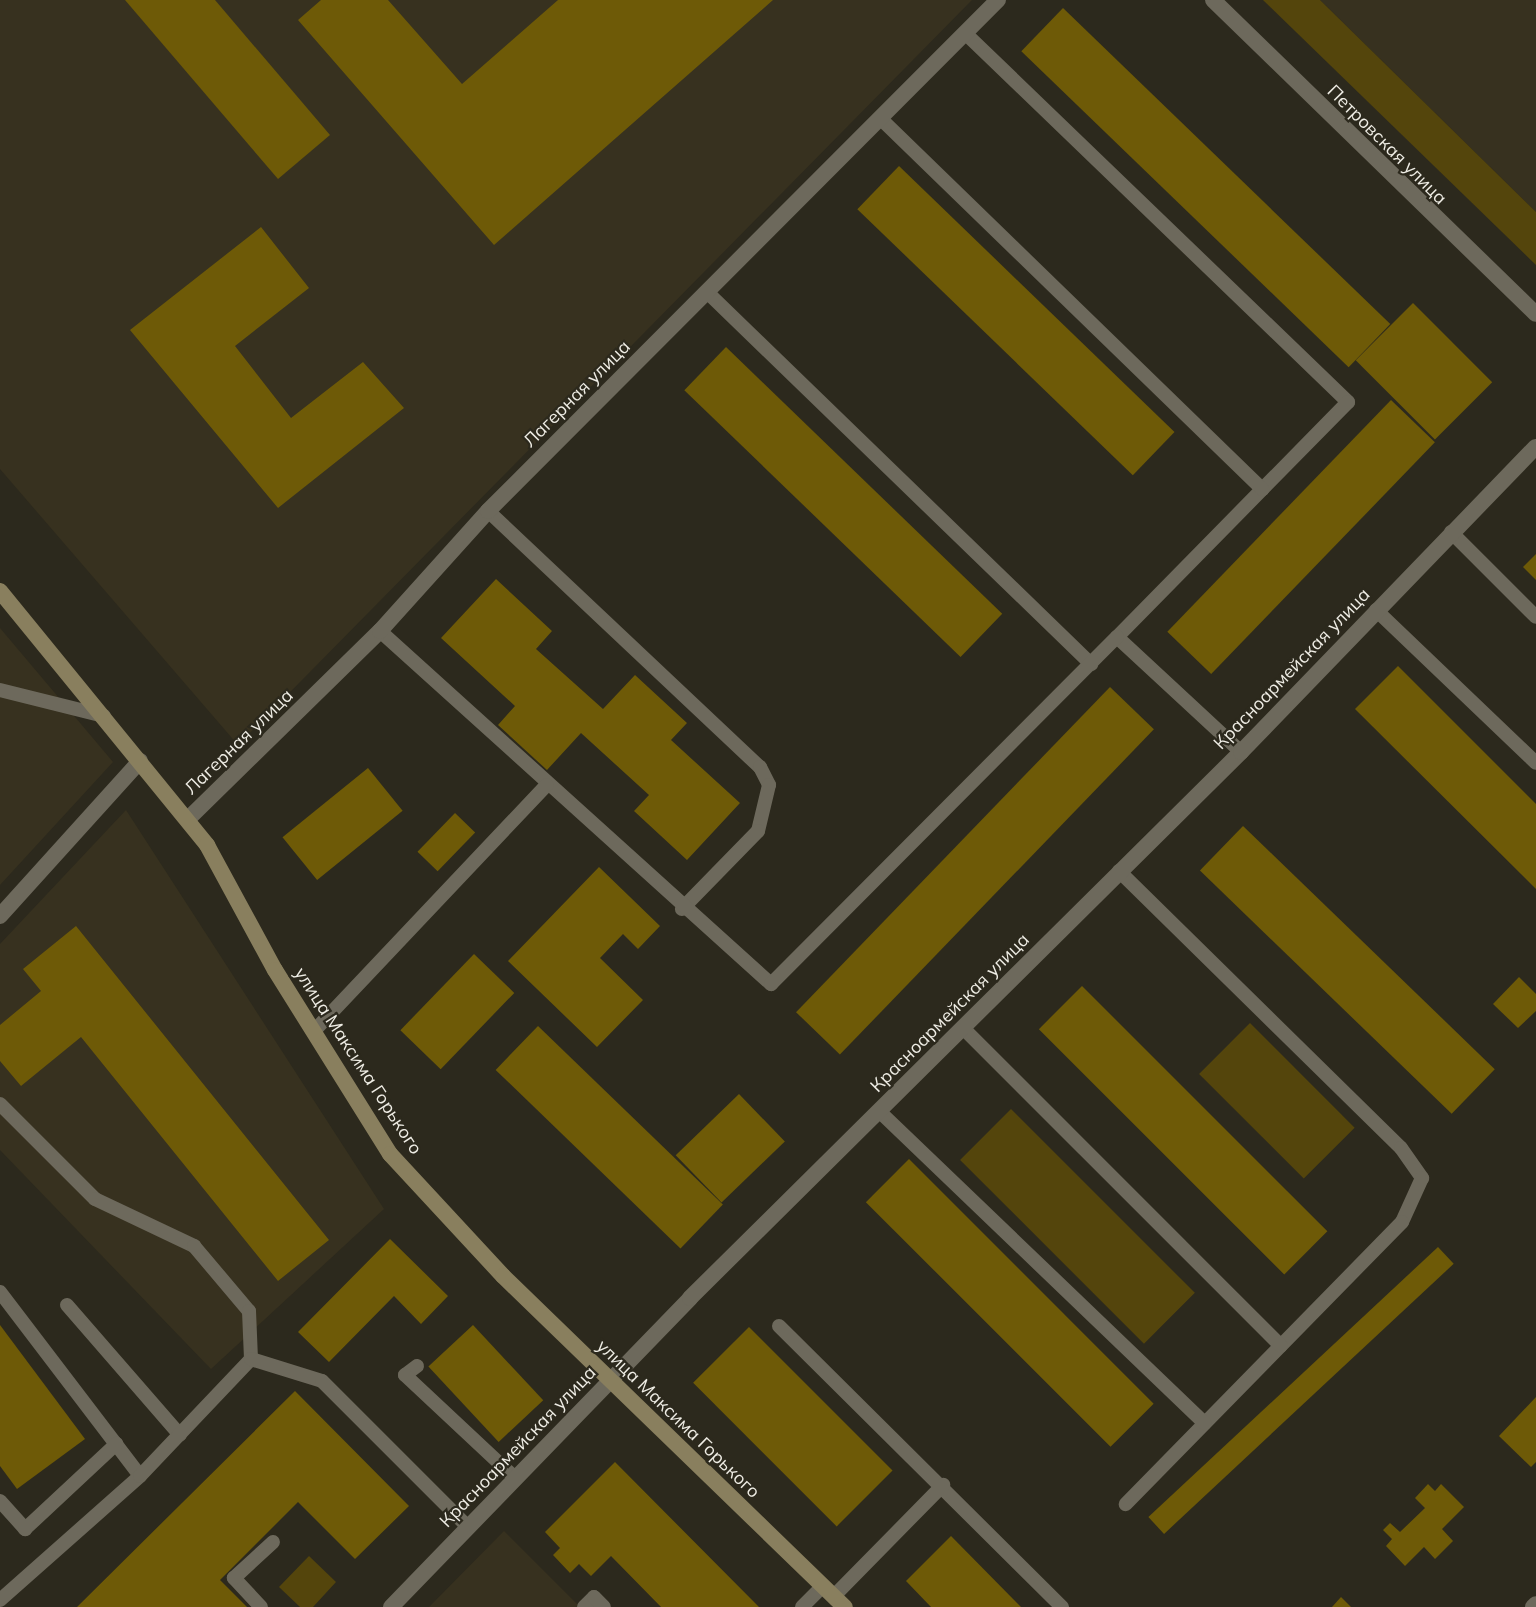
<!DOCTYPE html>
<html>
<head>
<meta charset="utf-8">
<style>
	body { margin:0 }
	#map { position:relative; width:1536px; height:1607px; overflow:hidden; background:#2c291d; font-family:Mulish,sans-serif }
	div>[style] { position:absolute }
	.built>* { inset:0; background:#37311f }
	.green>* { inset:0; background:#54450c; transform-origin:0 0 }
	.building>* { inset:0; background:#6e5a07; transform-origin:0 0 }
	.service>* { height:14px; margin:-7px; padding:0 7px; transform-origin:7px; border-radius:7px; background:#6d695c }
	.minor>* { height:16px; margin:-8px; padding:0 8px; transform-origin:8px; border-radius:8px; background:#6d695c }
	.tertiary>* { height:16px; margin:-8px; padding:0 8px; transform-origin:8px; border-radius:8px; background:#6d695c }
	.secondary>* { height:16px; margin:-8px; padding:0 8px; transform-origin:8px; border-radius:8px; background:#897f5e }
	span { translate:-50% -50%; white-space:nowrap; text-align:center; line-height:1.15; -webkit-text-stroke:4.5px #2c291d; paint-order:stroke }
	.street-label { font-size:18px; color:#efede5 }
</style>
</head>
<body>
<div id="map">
	<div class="built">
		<div style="clip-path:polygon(0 0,972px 0,238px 745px,0 469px)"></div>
		<div style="clip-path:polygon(1320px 0,1536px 0,1536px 212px)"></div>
		<div style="clip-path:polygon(0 628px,113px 762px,0 885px)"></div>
		<div style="clip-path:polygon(126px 810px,384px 1209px,211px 1369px,0 1150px,0 944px)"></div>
		<div style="clip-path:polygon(504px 1531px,580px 1607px,429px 1607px)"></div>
	</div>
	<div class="green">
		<div style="clip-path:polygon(1263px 0,1320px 0,1536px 212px,1536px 265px)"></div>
		<div style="left:1250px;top:1023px;width:148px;height:72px;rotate:45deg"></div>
		<div style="left:1011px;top:1109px;width:260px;height:72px;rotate:45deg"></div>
		<div style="clip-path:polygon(309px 1556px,336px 1582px,313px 1607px,300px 1607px,279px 1587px)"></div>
	</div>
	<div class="building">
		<div style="clip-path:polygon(125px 0,215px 0,330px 135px,278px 179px)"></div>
		<div style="clip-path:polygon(321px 0,388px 0,462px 84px,558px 0,773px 0,494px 245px,298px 20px)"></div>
		<div style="left:1063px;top:8px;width:455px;height:60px;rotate:44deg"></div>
		<div style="left:899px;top:166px;width:383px;height:60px;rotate:44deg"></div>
		<div style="clip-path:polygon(261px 227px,309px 288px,235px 346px,291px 418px,363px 362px,404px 408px,278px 508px,130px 330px)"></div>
		<div style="left:1413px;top:303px;width:112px;height:81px;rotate:45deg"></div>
		<div style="left:726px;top:347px;width:384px;height:60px;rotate:44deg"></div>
		<div style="left:1391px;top:400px;width:61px;height:322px;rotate:44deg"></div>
		<div style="clip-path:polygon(1536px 554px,1536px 580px,1523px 567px)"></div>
		<div style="clip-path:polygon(496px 579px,552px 631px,536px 649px,603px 709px,635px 675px,687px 723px,671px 740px,740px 803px,687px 860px,634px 811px,649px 795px,581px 733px,547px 770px,498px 725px,515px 706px,441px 638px)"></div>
		<div style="clip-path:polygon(1398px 666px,1536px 804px,1536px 889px,1355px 709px)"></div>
		<div style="left:1110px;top:687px;width:61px;height:452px;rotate:44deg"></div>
		<div style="left:368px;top:768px;width:55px;height:110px;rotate:51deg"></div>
		<div style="left:455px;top:813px;width:28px;height:54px;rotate:44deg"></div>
		<div style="left:1243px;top:826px;width:350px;height:62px;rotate:44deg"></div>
		<div style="clip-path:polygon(599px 867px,660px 926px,638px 949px,623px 934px,600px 958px,643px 1000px,597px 1047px,508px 961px)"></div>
		<div style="clip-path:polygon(76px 926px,329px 1240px,278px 1281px,81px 1037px,21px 1086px,0 1061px,0 1025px,41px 991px,23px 969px)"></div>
		<div style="left:474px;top:954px;width:56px;height:106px;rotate:44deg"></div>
		<div style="clip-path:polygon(1519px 977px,1536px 994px,1536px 1011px,1518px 1028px,1493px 1004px)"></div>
		<div style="left:1082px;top:986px;width:347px;height:61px;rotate:45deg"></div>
		<div style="left:538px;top:1026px;width:257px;height:61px;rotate:44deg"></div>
		<div style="left:739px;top:1094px;width:66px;height:88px;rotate:46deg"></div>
		<div style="left:909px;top:1159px;width:346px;height:61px;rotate:45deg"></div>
		<div style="clip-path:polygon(390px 1239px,448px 1296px,421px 1324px,394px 1296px,329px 1362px,298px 1332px)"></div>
		<div style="left:1438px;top:1247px;width:23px;height:396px;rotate:47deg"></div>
		<div style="clip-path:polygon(0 1325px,85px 1439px,17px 1489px,0 1466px)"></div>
		<div style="left:473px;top:1325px;width:103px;height:61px;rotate:47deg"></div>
		<div style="left:749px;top:1327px;width:203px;height:79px;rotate:45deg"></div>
		<div style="clip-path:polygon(295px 1391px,409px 1506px,355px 1559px,298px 1502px,220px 1580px,247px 1607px,77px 1607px)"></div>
		<div style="clip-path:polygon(1536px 1397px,1536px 1462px,1531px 1467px,1499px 1436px)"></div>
		<div style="clip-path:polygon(615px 1462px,759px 1607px,661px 1607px,611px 1556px,591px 1576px,579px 1564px,570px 1573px,553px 1555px,560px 1548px,545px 1532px)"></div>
		<div style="clip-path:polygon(1428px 1484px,1435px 1491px,1441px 1484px,1464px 1507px,1442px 1529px,1453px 1541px,1435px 1559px,1424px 1547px,1405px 1566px,1386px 1546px,1392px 1539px,1383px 1530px,1390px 1523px,1400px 1532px,1425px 1508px,1415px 1498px)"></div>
		<div style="clip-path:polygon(951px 1536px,1021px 1607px,931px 1607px,906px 1581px)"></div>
		<div style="clip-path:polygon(1341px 1597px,1351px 1607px,1332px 1607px)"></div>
	</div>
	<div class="service">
		<div style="left:965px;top:33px;width:532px;rotate:43.93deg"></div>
		<div style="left:1348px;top:402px;width:330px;rotate:134.5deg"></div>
		<div style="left:1117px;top:637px;width:169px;rotate:42.8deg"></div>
		<div style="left:880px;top:118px;width:533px;rotate:44.16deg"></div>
		<div style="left:707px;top:292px;width:535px;rotate:44.09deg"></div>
		<div style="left:488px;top:511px;width:374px;rotate:43.3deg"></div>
		<div style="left:760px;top:767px;width:20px;rotate:63deg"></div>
		<div style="left:769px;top:785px;width:47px;rotate:103.4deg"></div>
		<div style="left:758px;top:831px;width:109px;rotate:134.3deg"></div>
		<div style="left:1451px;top:532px;width:120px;rotate:45deg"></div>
		<div style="left:1376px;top:610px;width:221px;rotate:43.7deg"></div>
		<div style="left:380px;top:631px;width:527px;rotate:42.08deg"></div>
		<div style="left:771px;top:984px;width:490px;rotate:-45.1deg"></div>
		<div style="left:0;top:690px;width:107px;rotate:14deg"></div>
		<div style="left:1119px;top:871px;width:395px;rotate:44.5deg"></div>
		<div style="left:1401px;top:1148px;width:37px;rotate:55deg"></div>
		<div style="left:1422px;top:1178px;width:48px;rotate:114.4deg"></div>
		<div style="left:1402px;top:1222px;width:395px;rotate:134.4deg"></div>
		<div style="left:964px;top:1029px;width:448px;rotate:45deg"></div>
		<div style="left:315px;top:1030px;width:337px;rotate:-46.6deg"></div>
		<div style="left:0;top:1104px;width:134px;rotate:45deg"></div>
		<div style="left:95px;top:1199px;width:110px;rotate:25.4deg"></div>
		<div style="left:194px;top:1246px;width:85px;rotate:49.8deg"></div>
		<div style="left:249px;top:1311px;width:48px;rotate:87.6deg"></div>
		<div style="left:879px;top:1111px;width:451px;rotate:43.8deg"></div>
		<div style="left:0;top:1292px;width:231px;rotate:52.7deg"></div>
		<div style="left:67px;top:1305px;width:172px;rotate:49deg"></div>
		<div style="left:779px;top:1326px;width:399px;rotate:44.8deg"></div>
		<div style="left:417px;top:1366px;width:15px;rotate:143deg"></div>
		<div style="left:405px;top:1375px;width:151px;rotate:43.1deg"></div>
		<div style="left:0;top:1501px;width:38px;rotate:48deg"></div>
		<div style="left:25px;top:1529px;width:125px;rotate:-43deg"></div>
		<div style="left:834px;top:1596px;width:156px;rotate:-45.5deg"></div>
		<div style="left:0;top:1600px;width:187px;rotate:-41.5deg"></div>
		<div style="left:140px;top:1476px;width:161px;rotate:-46.5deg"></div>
		<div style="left:251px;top:1359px;width:74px;rotate:17.2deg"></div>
		<div style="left:322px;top:1381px;width:205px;rotate:45deg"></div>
		<div style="left:261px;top:1607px;width:40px;rotate:-133deg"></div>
		<div style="left:234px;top:1578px;width:53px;rotate:-42.7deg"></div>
		<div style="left:584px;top:1607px;width:14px;rotate:-45deg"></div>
		<div style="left:594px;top:1597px;width:14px;rotate:45deg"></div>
		<div style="left:802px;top:1607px;width:30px;rotate:-45deg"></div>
	</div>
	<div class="minor">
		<div style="left:1213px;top:0;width:450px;rotate:44.2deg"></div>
		<div style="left:188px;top:819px;width:269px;rotate:-44.4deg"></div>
		<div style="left:380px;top:631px;width:161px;rotate:-48deg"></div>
		<div style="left:488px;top:511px;width:722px;rotate:-45.06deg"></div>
		<div style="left:0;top:916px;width:209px;rotate:-47.9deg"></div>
		<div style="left:391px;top:1607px;width:430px;rotate:-45.9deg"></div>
		<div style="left:690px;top:1298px;width:776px;rotate:-44.74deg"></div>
		<div style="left:1241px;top:752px;width:424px;rotate:-46deg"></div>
	</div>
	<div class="tertiary">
		<div style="left:1533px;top:1607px;width:4px;rotate:-45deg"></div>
	</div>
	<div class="secondary">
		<div style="left:0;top:591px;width:328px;rotate:50.8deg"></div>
		<div style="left:207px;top:845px;width:142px;rotate:61.5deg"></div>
		<div style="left:275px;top:970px;width:217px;rotate:58deg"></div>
		<div style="left:390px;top:1154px;width:166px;rotate:47.2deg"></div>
		<div style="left:503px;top:1276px;width:476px;rotate:44.1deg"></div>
	</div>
	<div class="street-label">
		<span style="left:1387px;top:145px;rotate:45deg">Петровская улица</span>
		<span style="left:577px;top:394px;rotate:-45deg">Лагерная улица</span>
		<span style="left:1292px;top:669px;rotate:-46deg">Красноармейская улица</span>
		<span style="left:239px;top:742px;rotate:-44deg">Лагерная улица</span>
		<span style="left:950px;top:1013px;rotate:-45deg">Красноармейская улица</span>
		<span style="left:358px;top:1061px;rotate:57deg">улица Максима Горького</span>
		<span style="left:678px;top:1419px;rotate:44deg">улица Максима Горького</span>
		<span style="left:518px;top:1447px;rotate:-46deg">Красноармейская улица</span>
	</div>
</div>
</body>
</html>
